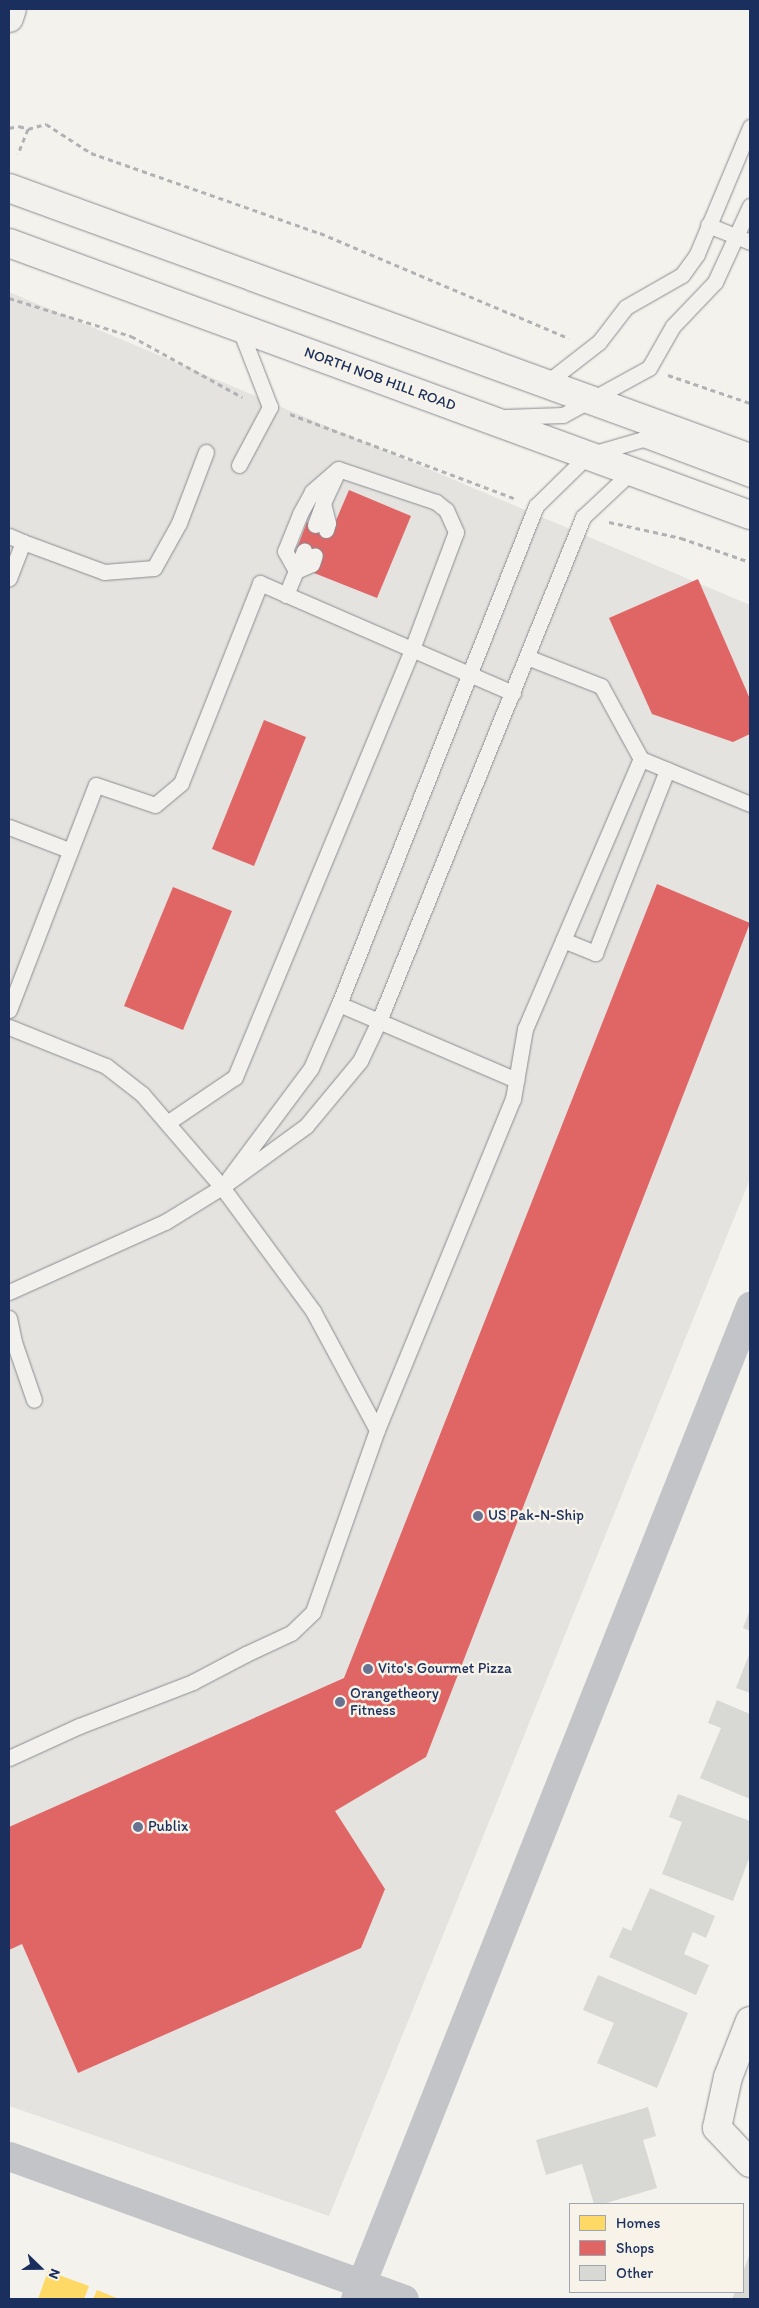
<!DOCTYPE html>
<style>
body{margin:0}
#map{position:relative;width:759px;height:2308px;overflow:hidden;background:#f4f2ec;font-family:Itim,sans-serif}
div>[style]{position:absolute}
.built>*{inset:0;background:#e4e3df}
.water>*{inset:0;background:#c2c4c8}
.homes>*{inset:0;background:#ffd966}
.shops>*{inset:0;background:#e06666}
.canal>*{height:29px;margin:-14.5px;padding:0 14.5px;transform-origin:14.5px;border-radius:14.5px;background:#c2c4c8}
.building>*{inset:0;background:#d8d8d5}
.path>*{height:3px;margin-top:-1.5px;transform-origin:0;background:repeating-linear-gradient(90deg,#b1b2b5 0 5px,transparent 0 9px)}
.roads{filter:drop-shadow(0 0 1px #898c92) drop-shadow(0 0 1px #898c92)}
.lane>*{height:15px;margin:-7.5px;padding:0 7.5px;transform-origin:7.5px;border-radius:7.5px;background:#f2f1ed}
.street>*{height:28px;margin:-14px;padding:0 14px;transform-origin:14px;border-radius:14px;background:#f2f1ed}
.secondary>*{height:28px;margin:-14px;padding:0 14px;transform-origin:14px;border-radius:14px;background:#f2f1ed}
.dots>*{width:14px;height:14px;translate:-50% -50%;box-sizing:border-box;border:2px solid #f7f3e8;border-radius:50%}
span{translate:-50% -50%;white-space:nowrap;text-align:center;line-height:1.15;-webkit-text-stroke:5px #f7f3e8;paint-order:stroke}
.street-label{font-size:15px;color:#1b2f5e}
.poi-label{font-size:15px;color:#1b2f5e}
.left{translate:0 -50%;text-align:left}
.frame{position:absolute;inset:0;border:10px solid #1b2f5e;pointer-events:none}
.legend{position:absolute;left:569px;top:2203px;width:175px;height:90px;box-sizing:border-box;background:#f7f3e8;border:1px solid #9fa5b1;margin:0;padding:6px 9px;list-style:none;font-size:15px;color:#1b2f5e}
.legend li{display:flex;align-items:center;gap:10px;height:25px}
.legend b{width:25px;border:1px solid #9fa5b1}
.north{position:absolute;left:15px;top:2243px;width:50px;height:50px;-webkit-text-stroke:4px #f7f3e8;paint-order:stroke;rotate:112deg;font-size:14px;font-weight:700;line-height:20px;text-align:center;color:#1b2f5e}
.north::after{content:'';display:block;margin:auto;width:18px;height:22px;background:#1b2f5e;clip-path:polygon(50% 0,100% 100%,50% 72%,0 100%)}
</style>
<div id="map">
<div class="built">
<i style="clip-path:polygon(9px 292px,750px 605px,750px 1179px,329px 2216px,9px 2106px)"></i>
</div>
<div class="water">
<i style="clip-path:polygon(361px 2285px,404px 2299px,355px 2299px)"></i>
</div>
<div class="homes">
<i style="clip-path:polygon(48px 2271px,89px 2286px,84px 2299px,38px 2299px)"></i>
<i style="clip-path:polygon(97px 2290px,119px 2299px,93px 2299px)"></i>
</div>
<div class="shops">
<i style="clip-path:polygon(349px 490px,411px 516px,377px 598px,314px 573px,321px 558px,297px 548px,307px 522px,331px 532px)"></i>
<i style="clip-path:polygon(698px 579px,750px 699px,750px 734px,733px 742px,652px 714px,609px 618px)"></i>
<i style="clip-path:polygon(264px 720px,306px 737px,254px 866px,212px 849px)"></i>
<i style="clip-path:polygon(657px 884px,750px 923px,426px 1757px,335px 1811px,385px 1889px,361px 1948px,78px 2073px,22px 1944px,9px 1950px,9px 1827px,344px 1678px)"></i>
<i style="clip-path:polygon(173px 887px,232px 911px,183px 1030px,124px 1006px)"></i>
</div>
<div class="canal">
<i style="left:9px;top:2156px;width:420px;rotate:19.9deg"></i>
<i style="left:355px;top:2299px;width:1069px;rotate:-68.31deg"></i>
</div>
<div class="building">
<i style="clip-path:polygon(750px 1610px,750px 1631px,743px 1628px)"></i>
<i style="clip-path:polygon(750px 1652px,750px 1693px,736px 1688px)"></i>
<i style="clip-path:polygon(717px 1700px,750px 1714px,750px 1799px,700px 1778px,721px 1728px,708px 1723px)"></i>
<i style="clip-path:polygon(678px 1794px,750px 1821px,750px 1856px,733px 1901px,662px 1874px,682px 1822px,669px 1817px)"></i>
<i style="clip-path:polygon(650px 1888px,715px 1916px,706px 1938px,693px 1932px,684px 1954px,709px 1965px,696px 1995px,609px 1957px,623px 1927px,631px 1931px)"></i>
<i style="clip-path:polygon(598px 1975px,688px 2013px,657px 2088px,597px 2063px,614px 2023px,583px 2010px)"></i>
<i style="clip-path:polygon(648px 2107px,656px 2136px,643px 2140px,657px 2188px,603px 2204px,594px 2204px,582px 2164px,546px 2175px,536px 2140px)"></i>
<i style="clip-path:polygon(750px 2253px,750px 2299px,732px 2299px,735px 2292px,743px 2292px,743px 2272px)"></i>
</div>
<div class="path">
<i style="left:9px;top:128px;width:10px;rotate:-11deg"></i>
<i style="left:19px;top:126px;width:9px;rotate:18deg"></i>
<i style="left:28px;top:129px;width:27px;rotate:112deg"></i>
<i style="left:28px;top:129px;width:19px;rotate:-16deg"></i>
<i style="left:46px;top:124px;width:54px;rotate:32.8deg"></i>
<i style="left:91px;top:153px;width:243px;rotate:19.3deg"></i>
<i style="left:320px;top:233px;width:270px;rotate:22.9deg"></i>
<i style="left:9px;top:298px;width:128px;rotate:17.3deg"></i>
<i style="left:131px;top:336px;width:127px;rotate:28.8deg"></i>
<i style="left:668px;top:375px;width:87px;rotate:18.9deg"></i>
<i style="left:290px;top:414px;width:241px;rotate:20.6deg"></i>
<i style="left:609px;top:522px;width:74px;rotate:12.5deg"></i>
<i style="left:681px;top:538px;width:73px;rotate:19.2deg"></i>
</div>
<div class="roads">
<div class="lane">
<i style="left:708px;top:225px;width:45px;rotate:22deg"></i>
<i style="left:545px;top:384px;width:68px;rotate:-37.9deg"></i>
<i style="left:599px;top:342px;width:44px;rotate:-52.4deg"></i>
<i style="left:626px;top:307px;width:64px;rotate:-29.7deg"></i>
<i style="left:682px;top:275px;width:26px;rotate:-54deg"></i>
<i style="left:697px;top:254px;width:138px;rotate:-67.3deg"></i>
<i style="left:505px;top:417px;width:58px;rotate:-2deg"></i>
<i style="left:563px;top:415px;width:98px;rotate:-28.7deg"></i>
<i style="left:649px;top:368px;width:48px;rotate:-60.3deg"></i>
<i style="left:673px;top:326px;width:61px;rotate:-46.3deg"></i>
<i style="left:715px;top:282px;width:84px;rotate:-65.3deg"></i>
<i style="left:239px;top:465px;width:66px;rotate:-61.9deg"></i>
<i style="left:270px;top:407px;width:86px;rotate:-111.2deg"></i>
<i style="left:315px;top:525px;width:23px;rotate:-70deg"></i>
<i style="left:326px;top:530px;width:7px;rotate:-74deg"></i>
<i style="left:328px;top:523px;width:21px;rotate:-104deg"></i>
<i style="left:323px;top:503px;width:33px;rotate:-65deg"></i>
<i style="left:9px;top:536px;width:15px;rotate:23deg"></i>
<i style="left:23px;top:542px;width:39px;rotate:111deg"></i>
<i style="left:23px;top:542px;width:86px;rotate:20.3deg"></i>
<i style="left:104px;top:572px;width:50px;rotate:-4.6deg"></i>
<i style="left:154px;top:568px;width:51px;rotate:-60.9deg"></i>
<i style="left:179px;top:523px;width:76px;rotate:-69.2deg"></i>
<i style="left:296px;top:571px;width:17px;rotate:-24deg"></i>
<i style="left:312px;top:564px;width:9px;rotate:-72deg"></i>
<i style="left:286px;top:595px;width:48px;rotate:-67.8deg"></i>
<i style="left:641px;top:759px;width:118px;rotate:22.4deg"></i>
<i style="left:9px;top:827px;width:64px;rotate:21deg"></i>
<i style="left:563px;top:940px;width:35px;rotate:22deg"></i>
<i style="left:595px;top:953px;width:197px;rotate:-68.5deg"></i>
<i style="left:339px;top:1004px;width:193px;rotate:23.2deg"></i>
<i style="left:9px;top:1010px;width:241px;rotate:-68.9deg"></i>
<i style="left:96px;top:785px;width:62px;rotate:18.7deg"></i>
<i style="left:155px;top:805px;width:34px;rotate:-40deg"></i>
<i style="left:181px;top:783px;width:215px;rotate:-68.4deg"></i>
<i style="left:260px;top:583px;width:276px;rotate:23.5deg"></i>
<i style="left:9px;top:1027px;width:105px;rotate:21.9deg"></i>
<i style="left:106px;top:1066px;width:46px;rotate:37.9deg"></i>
<i style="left:142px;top:1094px;width:123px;rotate:49.3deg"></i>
<i style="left:222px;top:1187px;width:154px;rotate:53.7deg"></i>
<i style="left:313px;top:1311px;width:135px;rotate:61.7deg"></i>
<i style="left:377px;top:1430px;width:193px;rotate:109.4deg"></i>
<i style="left:313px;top:1612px;width:30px;rotate:136deg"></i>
<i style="left:291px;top:1633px;width:50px;rotate:155deg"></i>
<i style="left:246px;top:1654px;width:60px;rotate:152.2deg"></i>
<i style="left:193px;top:1682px;width:122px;rotate:158.9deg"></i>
<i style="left:79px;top:1726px;width:77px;rotate:155.4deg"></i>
<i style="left:167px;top:1123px;width:82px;rotate:-34.1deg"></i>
<i style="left:235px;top:1077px;width:463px;rotate:-67.5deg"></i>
<i style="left:412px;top:649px;width:125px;rotate:-69.4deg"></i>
<i style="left:456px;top:532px;width:24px;rotate:-114deg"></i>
<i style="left:446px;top:510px;width:13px;rotate:-141deg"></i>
<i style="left:436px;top:502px;width:103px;rotate:-161.4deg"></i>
<i style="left:338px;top:469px;width:35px;rotate:139deg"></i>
<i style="left:312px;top:492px;width:25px;rotate:119deg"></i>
<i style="left:300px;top:514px;width:40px;rotate:112deg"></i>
<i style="left:285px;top:551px;width:23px;rotate:61deg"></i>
<i style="left:229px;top:1178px;width:137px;rotate:-53.3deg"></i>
<i style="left:311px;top:1068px;width:70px;rotate:-66.4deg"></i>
<i style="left:339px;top:1004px;width:536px;rotate:-68.42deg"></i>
<i style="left:536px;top:506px;width:73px;rotate:-44.4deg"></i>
<i style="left:588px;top:455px;width:57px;rotate:-16.2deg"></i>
<i style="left:643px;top:439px;width:114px;rotate:20.5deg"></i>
<i style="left:9px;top:1292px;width:171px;rotate:-24.2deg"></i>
<i style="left:165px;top:1222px;width:67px;rotate:-31.6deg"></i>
<i style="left:222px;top:1187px;width:104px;rotate:-36deg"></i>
<i style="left:306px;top:1126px;width:85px;rotate:-50.3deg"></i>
<i style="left:360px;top:1061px;width:44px;rotate:-64.6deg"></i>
<i style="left:379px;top:1021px;width:544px;rotate:-67.96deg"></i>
<i style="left:583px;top:517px;width:67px;rotate:-43.2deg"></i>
<i style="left:9px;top:1318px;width:25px;rotate:78deg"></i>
<i style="left:14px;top:1342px;width:61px;rotate:71deg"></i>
<i style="left:377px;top:1430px;width:358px;rotate:-67.7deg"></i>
<i style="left:513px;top:1099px;width:71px;rotate:-80.3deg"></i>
<i style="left:525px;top:1029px;width:294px;rotate:-66.8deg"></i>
<i style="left:641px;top:759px;width:83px;rotate:-118.7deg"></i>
<i style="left:601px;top:686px;width:79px;rotate:-158.6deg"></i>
</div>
<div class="street">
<i style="left:750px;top:2021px;width:60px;rotate:111.4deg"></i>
<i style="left:728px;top:2077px;width:52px;rotate:102.2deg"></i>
<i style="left:717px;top:2128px;width:48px;rotate:46.7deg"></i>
</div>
<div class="secondary">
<i style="left:9px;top:18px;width:9px;rotate:-72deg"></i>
<i style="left:9px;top:188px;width:789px;rotate:20.02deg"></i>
<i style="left:9px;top:243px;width:789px;rotate:20.16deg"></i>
</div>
</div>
<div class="dots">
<i style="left:478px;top:1516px;background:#677390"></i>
<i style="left:368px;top:1669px;background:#677390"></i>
<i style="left:340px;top:1702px;background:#677390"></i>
<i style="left:138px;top:1827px;background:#677390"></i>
</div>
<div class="street-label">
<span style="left:380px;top:379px;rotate:20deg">NORTH NOB HILL ROAD</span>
</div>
<div class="poi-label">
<span class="left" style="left:488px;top:1516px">US Pak-N-Ship</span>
<span class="left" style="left:378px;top:1669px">Vito's Gourmet Pizza</span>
<span class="left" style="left:350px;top:1702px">Orangetheory<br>Fitness</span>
<span class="left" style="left:148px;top:1827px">Publix</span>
</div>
<div class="frame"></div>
<ul class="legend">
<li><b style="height:14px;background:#ffd966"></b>Homes</li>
<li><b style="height:14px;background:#e06666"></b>Shops</li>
<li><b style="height:14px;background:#d8d8d5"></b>Other</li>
</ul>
<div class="north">N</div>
</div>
